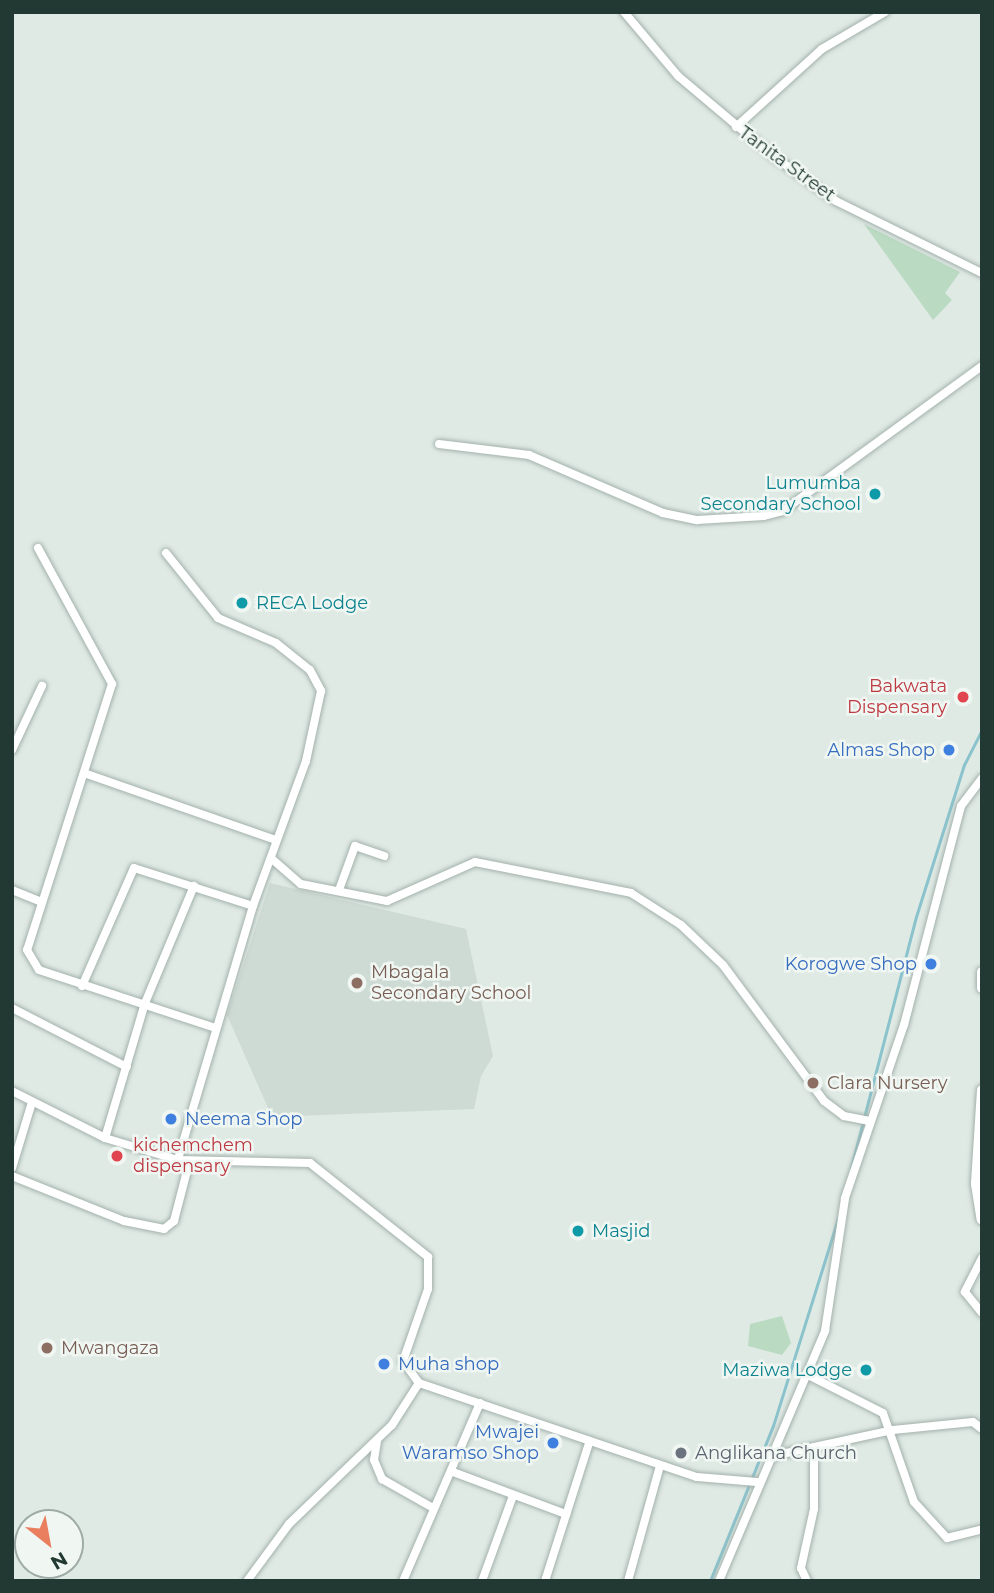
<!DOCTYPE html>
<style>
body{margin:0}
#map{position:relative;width:994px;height:1593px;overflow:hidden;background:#e0eae5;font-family:Montserrat,sans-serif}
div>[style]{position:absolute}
.built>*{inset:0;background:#cedad4}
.green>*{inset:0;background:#badac2}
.stream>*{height:2.5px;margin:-1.25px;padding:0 1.25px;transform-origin:1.25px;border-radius:1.25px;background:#8bc3cc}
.roads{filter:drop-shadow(0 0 2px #a3b1ac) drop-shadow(0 0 2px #a3b1ac)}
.minor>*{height:8px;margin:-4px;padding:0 4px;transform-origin:4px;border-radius:4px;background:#fff}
.tertiary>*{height:10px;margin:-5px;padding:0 5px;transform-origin:5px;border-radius:5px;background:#fff}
.dots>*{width:19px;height:19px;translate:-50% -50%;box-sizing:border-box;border:4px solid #f0f7f3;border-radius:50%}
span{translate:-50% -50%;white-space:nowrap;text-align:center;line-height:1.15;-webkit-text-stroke:5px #f0f7f3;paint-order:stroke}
.street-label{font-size:18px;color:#223933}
.culture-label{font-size:18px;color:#0d838f}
.right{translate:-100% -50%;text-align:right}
.left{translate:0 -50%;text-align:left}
.health-label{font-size:18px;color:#be3a42}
.shop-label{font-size:18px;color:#366cbe}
.education-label{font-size:18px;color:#785e54}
.worship-label{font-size:18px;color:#5b616d}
.frame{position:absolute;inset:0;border:14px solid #223933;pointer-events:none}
.north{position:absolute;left:14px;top:1509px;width:70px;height:70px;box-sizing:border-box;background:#f0f7f3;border:2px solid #9eaba6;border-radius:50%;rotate:149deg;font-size:19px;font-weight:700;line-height:28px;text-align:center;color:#223933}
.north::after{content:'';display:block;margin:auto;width:24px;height:32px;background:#e97f5f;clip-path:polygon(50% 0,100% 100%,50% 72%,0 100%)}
</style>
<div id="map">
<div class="built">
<i style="clip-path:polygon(270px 883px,466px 929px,493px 1056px,481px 1076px,474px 1109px,272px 1117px,227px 1015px)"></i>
</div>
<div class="green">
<i style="clip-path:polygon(864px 224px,960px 272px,945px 293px,952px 300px,933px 320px)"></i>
<i style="clip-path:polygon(782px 1316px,791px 1343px,782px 1355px,748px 1346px,750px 1324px)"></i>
</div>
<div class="stream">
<i style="left:851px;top:1168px;width:259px;rotate:-75.5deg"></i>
<i style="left:916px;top:917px;width:159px;rotate:-72.5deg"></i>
<i style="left:964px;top:765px;width:39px;rotate:-63deg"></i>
<i style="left:710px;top:1581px;width:167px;rotate:-67.9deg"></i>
<i style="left:773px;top:1426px;width:217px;rotate:-72.6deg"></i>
</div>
<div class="roads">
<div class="minor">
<i style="left:624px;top:12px;width:84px;rotate:49.8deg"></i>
<i style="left:678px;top:76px;width:124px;rotate:40.1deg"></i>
<i style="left:773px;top:156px;width:77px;rotate:35.5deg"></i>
<i style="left:836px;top:201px;width:163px;rotate:26.3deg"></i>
<i style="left:736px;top:127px;width:116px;rotate:-42.2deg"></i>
<i style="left:822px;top:49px;width:73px;rotate:-30.4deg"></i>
<i style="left:439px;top:444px;width:91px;rotate:7deg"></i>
<i style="left:529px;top:455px;width:146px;rotate:23.4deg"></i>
<i style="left:663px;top:513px;width:35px;rotate:12deg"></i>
<i style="left:697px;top:520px;width:67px;rotate:-3.4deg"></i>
<i style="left:764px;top:516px;width:20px;rotate:-15deg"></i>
<i style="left:783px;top:511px;width:246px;rotate:-36.1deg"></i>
<i style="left:38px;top:548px;width:155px;rotate:61.4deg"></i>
<i style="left:112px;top:684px;width:279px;rotate:107.7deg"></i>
<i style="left:27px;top:950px;width:23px;rotate:59deg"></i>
<i style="left:39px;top:970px;width:185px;rotate:18.2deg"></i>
<i style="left:166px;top:553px;width:83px;rotate:51.3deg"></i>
<i style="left:218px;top:618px;width:63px;rotate:23.3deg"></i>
<i style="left:276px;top:643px;width:43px;rotate:38.5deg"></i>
<i style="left:310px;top:670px;width:24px;rotate:62deg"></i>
<i style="left:321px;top:691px;width:72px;rotate:102.1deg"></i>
<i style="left:306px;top:761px;width:154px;rotate:110.1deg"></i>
<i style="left:253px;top:906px;width:265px;rotate:106.5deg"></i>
<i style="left:12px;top:750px;width:71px;rotate:-64.9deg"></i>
<i style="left:87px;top:774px;width:199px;rotate:19.3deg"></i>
<i style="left:272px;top:859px;width:38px;rotate:41deg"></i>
<i style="left:301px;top:884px;width:88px;rotate:11.2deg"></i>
<i style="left:387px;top:901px;width:96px;rotate:-23.9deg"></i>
<i style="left:475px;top:862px;width:159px;rotate:11.2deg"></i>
<i style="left:631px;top:893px;width:59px;rotate:32.6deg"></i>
<i style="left:681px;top:925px;width:58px;rotate:43.6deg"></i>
<i style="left:723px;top:965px;width:169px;rotate:53.4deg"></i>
<i style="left:824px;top:1101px;width:25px;rotate:37deg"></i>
<i style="left:844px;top:1116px;width:26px;rotate:11deg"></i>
<i style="left:12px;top:890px;width:32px;rotate:22deg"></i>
<i style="left:339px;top:890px;width:47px;rotate:-70deg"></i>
<i style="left:355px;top:846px;width:31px;rotate:19deg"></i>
<i style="left:82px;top:986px;width:129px;rotate:-66.2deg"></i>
<i style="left:134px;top:868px;width:125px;rotate:17.7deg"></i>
<i style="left:12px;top:1008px;width:129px;rotate:27.2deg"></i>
<i style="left:12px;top:1091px;width:104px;rotate:26.8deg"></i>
<i style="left:105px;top:1138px;width:76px;rotate:16.8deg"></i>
<i style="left:178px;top:1160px;width:132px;rotate:1.3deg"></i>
<i style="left:310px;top:1163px;width:151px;rotate:38.5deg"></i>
<i style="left:428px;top:1257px;width:32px;rotate:90deg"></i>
<i style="left:428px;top:1289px;width:76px;rotate:109.1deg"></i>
<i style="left:403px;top:1361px;width:27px;rotate:54deg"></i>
<i style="left:419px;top:1383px;width:293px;rotate:18.7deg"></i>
<i style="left:697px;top:1477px;width:60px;rotate:4.8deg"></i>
<i style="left:105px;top:1138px;width:141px;rotate:-73.5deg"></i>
<i style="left:145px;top:1003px;width:127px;rotate:-67.3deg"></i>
<i style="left:12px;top:1168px;width:69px;rotate:-73.1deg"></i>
<i style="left:12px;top:1176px;width:121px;rotate:21.9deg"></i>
<i style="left:124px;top:1221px;width:41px;rotate:11.3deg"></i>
<i style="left:164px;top:1229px;width:13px;rotate:-39deg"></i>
<i style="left:174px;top:1221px;width:60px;rotate:-75.5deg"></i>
<i style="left:982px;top:1258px;width:38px;rotate:117deg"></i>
<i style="left:965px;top:1292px;width:27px;rotate:51deg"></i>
<i style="left:806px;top:1374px;width:86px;rotate:26.9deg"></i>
<i style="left:883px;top:1413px;width:94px;rotate:70.8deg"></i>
<i style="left:914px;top:1502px;width:49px;rotate:47.5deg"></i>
<i style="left:947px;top:1538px;width:36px;rotate:-14deg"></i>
<i style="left:377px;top:1441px;width:19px;rotate:99deg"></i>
<i style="left:374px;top:1460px;width:21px;rotate:67deg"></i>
<i style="left:382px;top:1479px;width:59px;rotate:29.6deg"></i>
<i style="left:768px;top:1457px;width:128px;rotate:-12.2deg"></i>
<i style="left:893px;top:1430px;width:80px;rotate:-5.7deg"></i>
<i style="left:973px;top:1422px;width:11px;rotate:38deg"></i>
<i style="left:453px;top:1472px;width:121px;rotate:20.4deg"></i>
<i style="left:247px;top:1581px;width:71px;rotate:-53.6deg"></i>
<i style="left:289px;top:1524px;width:143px;rotate:-43.9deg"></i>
<i style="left:392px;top:1425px;width:50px;rotate:-57.3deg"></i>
<i style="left:403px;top:1581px;width:194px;rotate:-66.6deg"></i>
<i style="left:482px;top:1581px;width:90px;rotate:-70deg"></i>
<i style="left:545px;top:1581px;width:145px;rotate:-72.3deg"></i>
<i style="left:628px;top:1581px;width:119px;rotate:-74.5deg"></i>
<i style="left:719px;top:1581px;width:272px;rotate:-67deg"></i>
<i style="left:825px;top:1331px;width:134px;rotate:-81.4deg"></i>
<i style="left:845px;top:1198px;width:183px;rotate:-71.2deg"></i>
<i style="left:904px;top:1025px;width:226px;rotate:-75.4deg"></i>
<i style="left:961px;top:806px;width:35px;rotate:-53deg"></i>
<i style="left:807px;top:1581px;width:14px;rotate:-115deg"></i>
<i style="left:801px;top:1568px;width:60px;rotate:-77.6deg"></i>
<i style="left:814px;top:1509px;width:48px;rotate:-90deg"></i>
</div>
<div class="tertiary">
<i style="left:982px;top:972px;width:16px;rotate:90deg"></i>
<i style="left:982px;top:1090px;width:94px;rotate:93.7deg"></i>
<i style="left:976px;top:1184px;width:36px;rotate:81deg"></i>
</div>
</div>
<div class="dots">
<i style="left:875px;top:494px;background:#0f9aa8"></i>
<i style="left:242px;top:603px;background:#0f9aa8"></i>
<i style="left:963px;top:697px;background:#e0444e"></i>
<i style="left:949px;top:750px;background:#3f7fe0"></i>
<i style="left:931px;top:964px;background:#3f7fe0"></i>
<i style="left:357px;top:983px;background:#8d6e63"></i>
<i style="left:813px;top:1083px;background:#8d6e63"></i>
<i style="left:171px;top:1119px;background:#3f7fe0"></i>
<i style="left:117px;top:1156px;background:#e0444e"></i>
<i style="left:578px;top:1231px;background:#0f9aa8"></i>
<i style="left:47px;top:1348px;background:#8d6e63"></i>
<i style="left:384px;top:1364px;background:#3f7fe0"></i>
<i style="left:866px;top:1370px;background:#0f9aa8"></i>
<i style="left:553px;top:1443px;background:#3f7fe0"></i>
<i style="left:681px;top:1453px;background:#6b7280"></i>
</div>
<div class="street-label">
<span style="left:787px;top:164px;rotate:36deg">Tanita Street</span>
</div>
<div class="culture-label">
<span class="right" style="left:861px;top:494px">Lumumba<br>Secondary School</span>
<span class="left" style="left:256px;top:603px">RECA Lodge</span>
<span class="left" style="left:592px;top:1231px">Masjid</span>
<span class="right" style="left:852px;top:1370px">Maziwa Lodge</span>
</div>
<div class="health-label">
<span class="right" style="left:947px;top:697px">Bakwata<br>Dispensary</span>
<span class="left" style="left:133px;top:1156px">kichemchem<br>dispensary</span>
</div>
<div class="shop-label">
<span class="right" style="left:935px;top:750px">Almas Shop</span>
<span class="right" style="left:917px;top:964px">Korogwe Shop</span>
<span class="left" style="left:185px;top:1119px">Neema Shop</span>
<span class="left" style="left:398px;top:1364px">Muha shop</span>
<span class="right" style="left:539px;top:1443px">Mwajei<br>Waramso Shop</span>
</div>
<div class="education-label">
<span class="left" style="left:371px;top:983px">Mbagala<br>Secondary School</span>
<span class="left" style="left:827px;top:1083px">Clara Nursery</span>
<span class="left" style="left:61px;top:1348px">Mwangaza</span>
</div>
<div class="worship-label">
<span class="left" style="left:695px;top:1453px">Anglikana Church</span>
</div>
<div class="frame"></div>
<div class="north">N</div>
</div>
